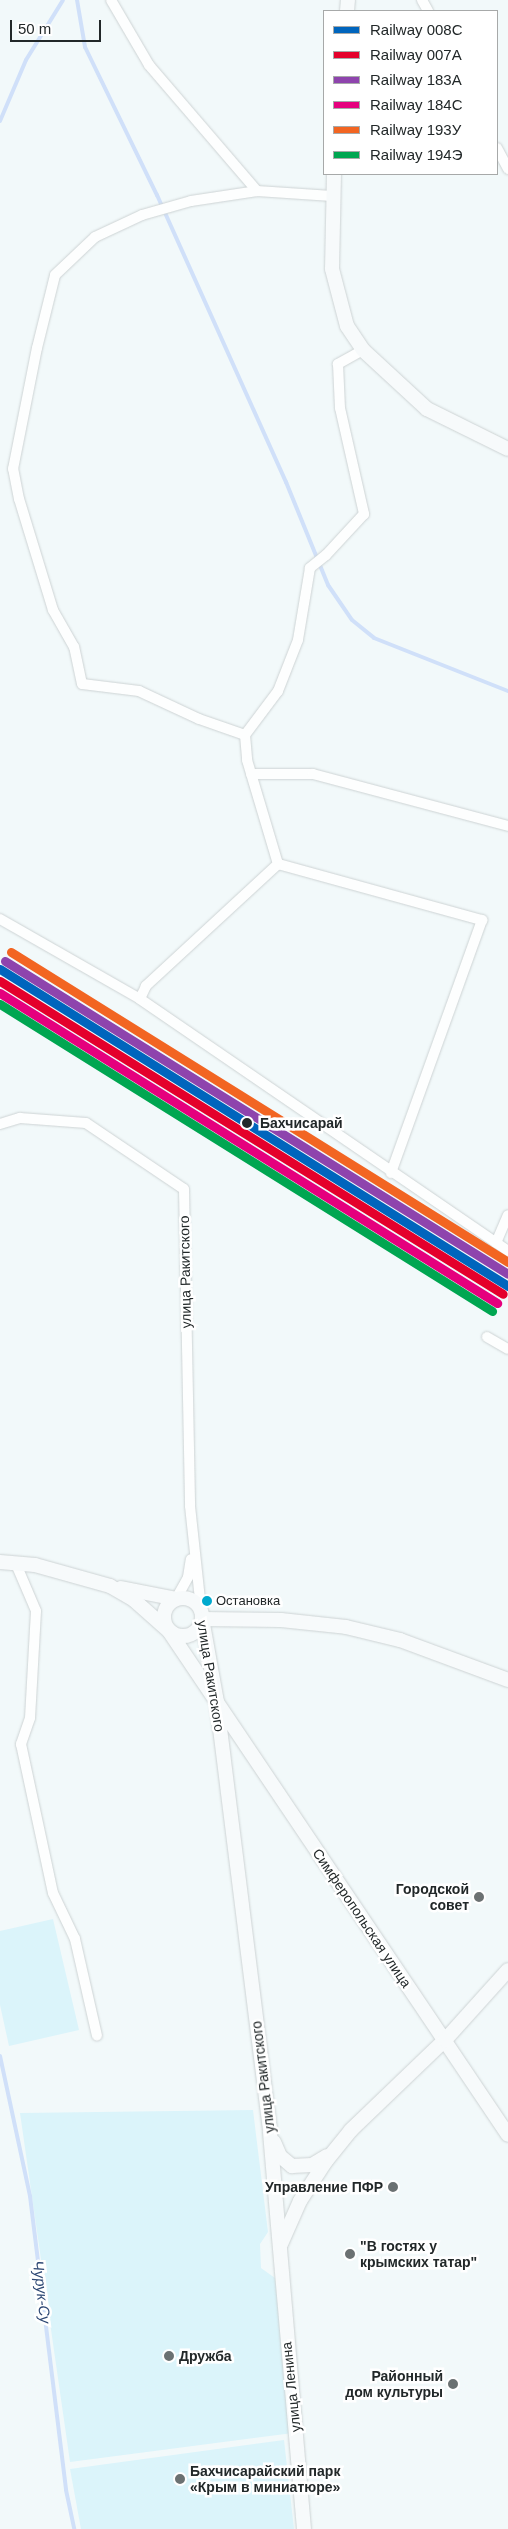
<!DOCTYPE html>
<meta charset="utf-8">
<style>
body{margin:0}
#map{position:relative;width:508px;height:2529px;overflow:hidden;background:#f2f9fa;font-family:Arial,sans-serif}
div>[style]{position:absolute}
.green>*{inset:0;background:#dbf4fa}
.stream>*{height:4px;margin:-2px;padding:0 2px;transform-origin:2px;border-radius:2px;background:#d0e0f9}
.roads{filter:drop-shadow(0 0 1px #cdd3d4) drop-shadow(0 0 1px #cdd3d4)}
.minor>*{height:10px;margin:-5px;padding:0 5px;transform-origin:5px;border-radius:5px;background:#fdfefe}
.secondary>*{height:14px;margin:-7px;padding:0 7px;transform-origin:7px;border-radius:7px;background:#f7fafb}
.secondary>.ring{margin:-7px;padding:0;box-sizing:content-box;background:none;border:14px solid #f7fafb;border-radius:50%}
.rail-1>*{height:9px;margin:-4.5px;padding:0 4.5px;transform-origin:4.5px;border-radius:4.5px;background:#0065bd}
.rail-2>*{height:9px;margin:-4.5px;padding:0 4.5px;transform-origin:4.5px;border-radius:4.5px;background:#e4002b}
.rail-3>*{height:9px;margin:-4.5px;padding:0 4.5px;transform-origin:4.5px;border-radius:4.5px;background:#8e44ad}
.rail-4>*{height:9px;margin:-4.5px;padding:0 4.5px;transform-origin:4.5px;border-radius:4.5px;background:#e5007d}
.rail-5>*{height:9px;margin:-4.5px;padding:0 4.5px;transform-origin:4.5px;border-radius:4.5px;background:#f26522}
.rail-6>*{height:9px;margin:-4.5px;padding:0 4.5px;transform-origin:4.5px;border-radius:4.5px;background:#00a651}
.dots>*{width:14px;height:14px;translate:-50% -50%;box-sizing:border-box;border:2px solid #fff;border-radius:50%}
span{translate:-50% -50%;white-space:nowrap;text-align:center;line-height:1.15;-webkit-text-stroke:5px #fff;paint-order:stroke}
.bus-label{font-size:13px;color:#222829}
.left{translate:0 -50%;text-align:left}
.stop-label{font-size:14px;color:#222829;font-weight:700}
.street-label{font-size:14px;color:#222829}
.poi-label{font-size:14px;color:#222829;font-weight:700}
.right{translate:-100% -50%;text-align:right}
.water-label{font-size:15px;color:#2e4874;font-style:italic}
.legend{position:absolute;left:323px;top:10px;width:175px;height:165px;box-sizing:border-box;background:#fff;border:1px solid #a7a9a9;margin:0;padding:6px 9px;list-style:none;font-size:15px;color:#222829}
.legend li{display:flex;align-items:center;gap:10px;height:25px}
.legend b{width:25px;border:1px solid #a7a9a9}
.scale{position:absolute;left:10px;top:20px;width:91px;height:22px;box-sizing:border-box;border:2px solid #222829;border-top:0;padding-left:6px;font-size:15px;line-height:18px;white-space:nowrap;color:#222829;-webkit-text-stroke:4px #fff;paint-order:stroke}
</style>
<div id="map">
<div class="green">
<i style="clip-path:polygon(53px 1919px,79px 2030px,9px 2046px,0 2005px,0 1931px)"></i>
<i style="clip-path:polygon(253px 2110px,268px 2232px,260px 2244px,261px 2268px,275px 2278px,293px 2433px,70px 2462px,20px 2113px)"></i>
<i style="clip-path:polygon(284px 2440px,294px 2529px,81px 2529px,70px 2469px)"></i>
</div>
<div class="stream">
<i style="left:77px;top:0;width:48px;rotate:80.3deg"></i>
<i style="left:85px;top:47px;width:165px;rotate:64.1deg"></i>
<i style="left:157px;top:195px;width:315px;rotate:65.8deg"></i>
<i style="left:286px;top:482px;width:111px;rotate:67.8deg"></i>
<i style="left:328px;top:585px;width:42px;rotate:55.6deg"></i>
<i style="left:352px;top:620px;width:28px;rotate:39deg"></i>
<i style="left:374px;top:638px;width:144px;rotate:21.6deg"></i>
<i style="left:0;top:121px;width:66px;rotate:-66.9deg"></i>
<i style="left:26px;top:60px;width:70px;rotate:-58.3deg"></i>
<i style="left:0;top:2056px;width:143px;rotate:77.9deg"></i>
<i style="left:30px;top:2196px;width:296px;rotate:83deg"></i>
<i style="left:66px;top:2490px;width:40px;rotate:78deg"></i>
</div>
<div class="roads">
<div class="minor">
<i style="left:111px;top:0;width:75px;rotate:59.7deg"></i>
<i style="left:149px;top:65px;width:166px;rotate:49.4deg"></i>
<i style="left:422px;top:0;width:13px;rotate:61deg"></i>
<i style="left:497px;top:148px;width:24px;rotate:62deg"></i>
<i style="left:363px;top:350px;width:29px;rotate:151deg"></i>
<i style="left:338px;top:364px;width:44px;rotate:87.4deg"></i>
<i style="left:340px;top:408px;width:109px;rotate:77.2deg"></i>
<i style="left:364px;top:514px;width:56px;rotate:132.8deg"></i>
<i style="left:326px;top:555px;width:21px;rotate:141deg"></i>
<i style="left:310px;top:568px;width:73px;rotate:99.5deg"></i>
<i style="left:298px;top:640px;width:55px;rotate:111.4deg"></i>
<i style="left:278px;top:691px;width:55px;rotate:126.9deg"></i>
<i style="left:245px;top:735px;width:25px;rotate:85deg"></i>
<i style="left:247px;top:760px;width:109px;rotate:73.4deg"></i>
<i style="left:278px;top:864px;width:212px;rotate:15.4deg"></i>
<i style="left:482px;top:920px;width:269px;rotate:109.8deg"></i>
<i style="left:245px;top:735px;width:49px;rotate:-160.8deg"></i>
<i style="left:199px;top:719px;width:66px;rotate:-155deg"></i>
<i style="left:139px;top:691px;width:57px;rotate:-173deg"></i>
<i style="left:82px;top:684px;width:38px;rotate:-102deg"></i>
<i style="left:74px;top:647px;width:43px;rotate:-119.6deg"></i>
<i style="left:53px;top:610px;width:116px;rotate:-107deg"></i>
<i style="left:19px;top:499px;width:31px;rotate:-101deg"></i>
<i style="left:13px;top:469px;width:123px;rotate:-78.8deg"></i>
<i style="left:37px;top:348px;width:75px;rotate:-76.1deg"></i>
<i style="left:55px;top:275px;width:55px;rotate:-43.5deg"></i>
<i style="left:95px;top:237px;width:52px;rotate:-25.1deg"></i>
<i style="left:142px;top:215px;width:51px;rotate:-15.9deg"></i>
<i style="left:191px;top:201px;width:67px;rotate:-8.6deg"></i>
<i style="left:257px;top:191px;width:75px;rotate:3.8deg"></i>
<i style="left:251px;top:774px;width:62px"></i>
<i style="left:313px;top:774px;width:202px;rotate:14.9deg"></i>
<i style="left:278px;top:864px;width:180px;rotate:137.3deg"></i>
<i style="left:146px;top:986px;width:14px;rotate:115deg"></i>
<i style="left:140px;top:999px;width:446px;rotate:34.4deg"></i>
<i style="left:0;top:919px;width:161px;rotate:29.7deg"></i>
<i style="left:0;top:1124px;width:21px;rotate:-17deg"></i>
<i style="left:20px;top:1118px;width:66px;rotate:4.3deg"></i>
<i style="left:86px;top:1123px;width:118px;rotate:34deg"></i>
<i style="left:184px;top:1189px;width:317px;rotate:88.9deg"></i>
<i style="left:190px;top:1506px;width:114px;rotate:83.9deg"></i>
<i style="left:496px;top:1243px;width:30px;rotate:-67deg"></i>
<i style="left:487px;top:1337px;width:24px;rotate:30deg"></i>
<i style="left:16px;top:1564px;width:51px;rotate:66.9deg"></i>
<i style="left:36px;top:1611px;width:107px;rotate:93.2deg"></i>
<i style="left:30px;top:1718px;width:28px;rotate:109deg"></i>
<i style="left:21px;top:1744px;width:152px;rotate:77.9deg"></i>
<i style="left:53px;top:1893px;width:51px;rotate:64.4deg"></i>
<i style="left:75px;top:1939px;width:99px;rotate:77.2deg"></i>
<i style="left:176px;top:1599px;width:25px;rotate:-61deg"></i>
<i style="left:188px;top:1577px;width:18px;rotate:-81deg"></i>
</div>
<div class="secondary">
<i style="left:347px;top:11px;width:11px;rotate:-85deg"></i>
<i style="left:334px;top:174px;width:95px;rotate:91.2deg"></i>
<i style="left:332px;top:269px;width:59px;rotate:75.3deg"></i>
<i style="left:347px;top:326px;width:29px;rotate:56deg"></i>
<i style="left:363px;top:350px;width:87px;rotate:42.7deg"></i>
<i style="left:427px;top:409px;width:90px;rotate:26.3deg"></i>
<i style="left:0;top:1562px;width:35px;rotate:5deg"></i>
<i style="left:35px;top:1565px;width:78px;rotate:15.6deg"></i>
<i style="left:110px;top:1586px;width:28px;rotate:30deg"></i>
<i style="left:134px;top:1600px;width:47px;rotate:41.5deg"></i>
<i style="left:169px;top:1631px;width:607px;rotate:56.07deg"></i>
<i style="left:121px;top:1588px;width:56px;rotate:11.3deg"></i>
<i class="ring" style="left:164px;top:1598px;width:24px;height:24px"></i>
<i style="left:274px;top:2142px;width:15px;rotate:67deg"></i>
<i style="left:280px;top:2156px;width:16px;rotate:40deg"></i>
<i style="left:292px;top:2166px;width:20px;rotate:-3deg"></i>
<i style="left:312px;top:2165px;width:17px;rotate:-31deg"></i>
<i style="left:281px;top:2244px;width:47px;rotate:-66.2deg"></i>
<i style="left:300px;top:2201px;width:48px;rotate:-57deg"></i>
<i style="left:326px;top:2161px;width:40px;rotate:-51deg"></i>
<i style="left:351px;top:2130px;width:130px;rotate:-43.8deg"></i>
<i style="left:445px;top:2040px;width:94px;rotate:-48deg"></i>
<i style="left:304px;top:2529px;width:400px;rotate:-94.9deg"></i>
<i style="left:270px;top:2130px;width:431px;rotate:-97.1deg"></i>
<i style="left:217px;top:1702px;width:84px;rotate:-100.2deg"></i>
<i style="left:202px;top:1619px;width:79px;rotate:0.7deg"></i>
<i style="left:281px;top:1620px;width:65px;rotate:6.1deg"></i>
<i style="left:346px;top:1627px;width:56px;rotate:13.5deg"></i>
<i style="left:400px;top:1640px;width:115px;rotate:20.3deg"></i>
</div>
</div>
<div class="rail-1">
<i style="left:0;top:969px;width:599px;rotate:31.96deg"></i>
</div>
<div class="rail-2">
<i style="left:0;top:981px;width:592px;rotate:31.89deg"></i>
</div>
<div class="rail-3">
<i style="left:5px;top:961px;width:592px;rotate:31.89deg"></i>
</div>
<div class="rail-4">
<i style="left:0;top:993px;width:586px;rotate:31.95deg"></i>
</div>
<div class="rail-5">
<i style="left:11px;top:952px;width:586px;rotate:31.95deg"></i>
</div>
<div class="rail-6">
<i style="left:0;top:1004px;width:580px;rotate:31.96deg"></i>
</div>
<div class="dots">
<i style="left:247px;top:1123px;background:#222829"></i>
<i style="left:207px;top:1601px;background:#00a9ce"></i>
<i style="left:479px;top:1897px;background:#6b7172"></i>
<i style="left:393px;top:2187px;background:#6b7172"></i>
<i style="left:350px;top:2254px;background:#6b7172"></i>
<i style="left:169px;top:2356px;background:#6b7172"></i>
<i style="left:453px;top:2384px;background:#6b7172"></i>
<i style="left:180px;top:2479px;background:#6b7172"></i>
</div>
<div class="bus-label">
<span class="left" style="left:216px;top:1601px">Остановка</span>
</div>
<div class="stop-label">
<span class="left" style="left:260px;top:1123px">Бахчисарай</span>
</div>
<div class="street-label">
<span style="left:185px;top:1272px;rotate:-91deg">улица Ракитского</span>
<span style="left:211px;top:1676px;rotate:81deg">улица Ракитского</span>
<span style="left:362px;top:1918px;rotate:56deg">Симферопольская улица</span>
<span style="left:263px;top:2077px;rotate:-97deg">улица Ракитского</span>
<span style="left:291px;top:2387px;rotate:-96deg">улица Ленина</span>
</div>
<div class="poi-label">
<span class="right" style="left:469px;top:1897px">Городской<br>совет</span>
<span class="right" style="left:383px;top:2187px">Управление ПФР</span>
<span class="left" style="left:360px;top:2254px">"В гостях у<br>крымских татар"</span>
<span class="left" style="left:179px;top:2356px">Дружба</span>
<span class="right" style="left:443px;top:2384px">Районный<br>дом культуры</span>
<span class="left" style="left:190px;top:2479px">Бахчисарайский парк<br>«Крым в миниатюре»</span>
</div>
<div class="water-label">
<span style="left:42px;top:2292px;rotate:83deg">Чурук-Су</span>
</div>
<ul class="legend">
<li><b style="height:6px;background:#0065bd"></b>Railway 008С</li>
<li><b style="height:6px;background:#e4002b"></b>Railway 007А</li>
<li><b style="height:6px;background:#8e44ad"></b>Railway 183А</li>
<li><b style="height:6px;background:#e5007d"></b>Railway 184С</li>
<li><b style="height:6px;background:#f26522"></b>Railway 193У</li>
<li><b style="height:6px;background:#00a651"></b>Railway 194Э</li>
</ul>
<div class="scale">50 m</div>
</div>
